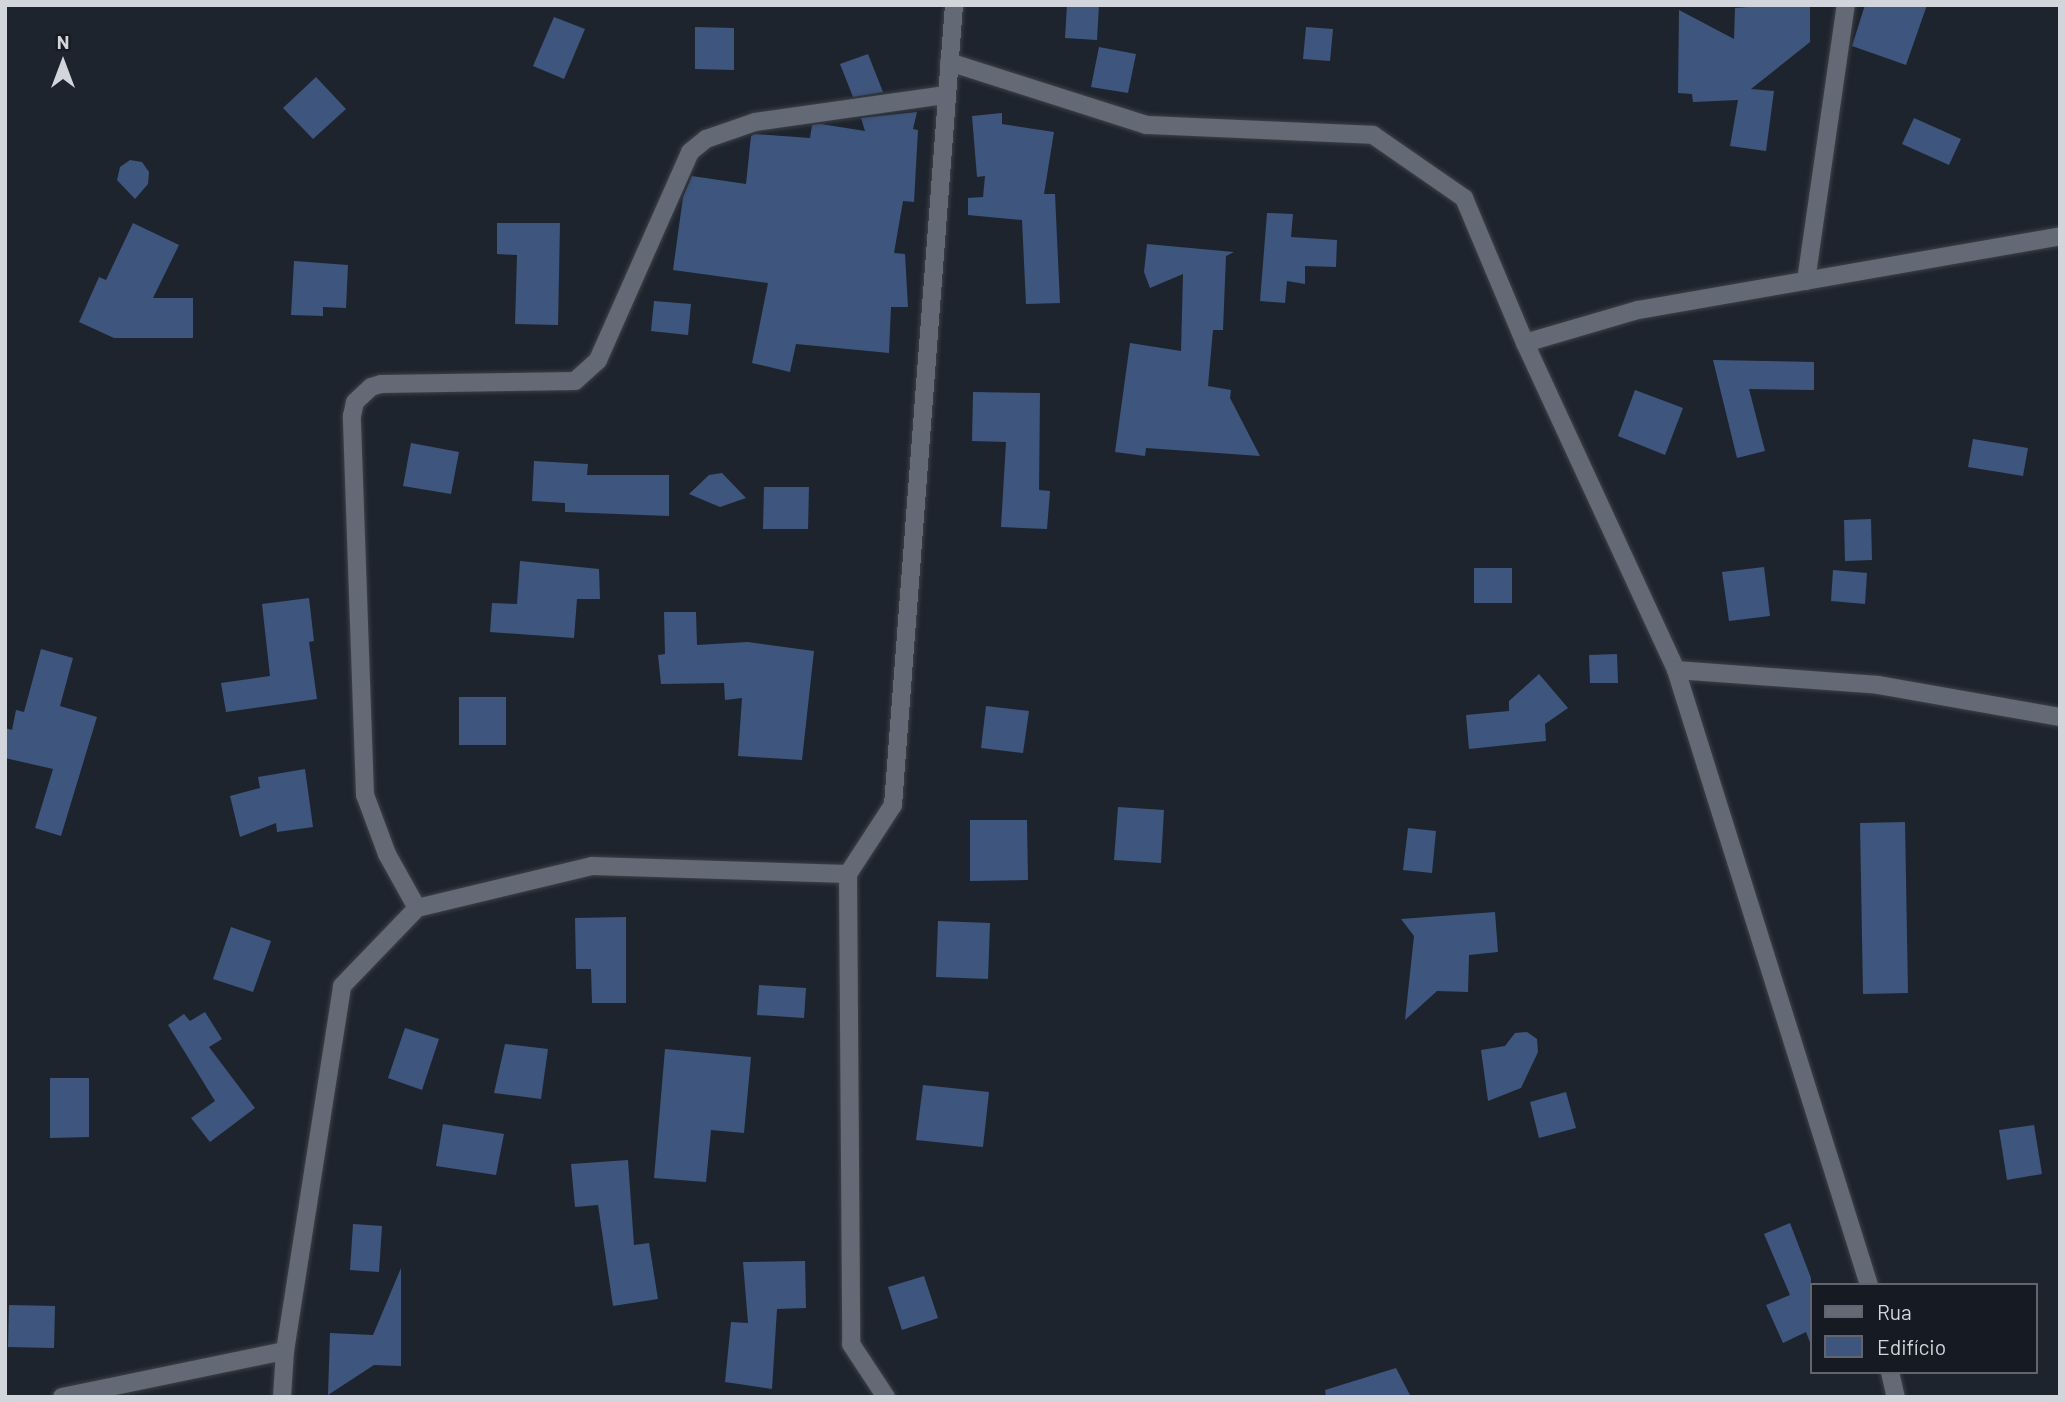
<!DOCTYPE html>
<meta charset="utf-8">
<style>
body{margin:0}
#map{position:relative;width:2065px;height:1402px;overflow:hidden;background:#1e242d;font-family:Barlow,sans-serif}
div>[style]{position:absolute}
.building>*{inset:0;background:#3e557d}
.roads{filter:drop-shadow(0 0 2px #3d4149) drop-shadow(0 0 2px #3d4149)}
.street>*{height:18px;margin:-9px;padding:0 9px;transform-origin:9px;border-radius:9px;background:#636975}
span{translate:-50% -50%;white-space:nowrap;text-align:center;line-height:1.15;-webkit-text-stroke:5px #151a23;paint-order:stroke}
.frame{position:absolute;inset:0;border:7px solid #d2d6dc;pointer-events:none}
.legend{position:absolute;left:1810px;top:1283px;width:228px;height:91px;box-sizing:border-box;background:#151a23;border:2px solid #61656d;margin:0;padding:9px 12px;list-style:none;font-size:21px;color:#d2d6dc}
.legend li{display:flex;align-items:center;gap:14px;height:35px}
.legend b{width:35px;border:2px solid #61656d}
.north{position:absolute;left:28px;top:28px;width:70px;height:70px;-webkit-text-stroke:5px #151a23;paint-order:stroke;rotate:0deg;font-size:19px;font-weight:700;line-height:28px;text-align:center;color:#d2d6dc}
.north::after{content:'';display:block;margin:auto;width:24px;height:32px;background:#d2d6dc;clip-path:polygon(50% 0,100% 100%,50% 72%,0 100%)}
</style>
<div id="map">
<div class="building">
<i style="clip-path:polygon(1067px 5px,1099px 5px,1097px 40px,1065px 38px)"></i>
<i style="clip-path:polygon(1775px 5px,1810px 5px,1810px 42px,1751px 89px,1774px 91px,1766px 151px,1730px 146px,1738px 100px,1693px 102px,1692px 94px,1678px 93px,1679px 10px,1734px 39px,1735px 8px)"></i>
<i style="clip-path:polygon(1865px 5px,1927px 5px,1906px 65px,1852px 46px)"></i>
<i style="clip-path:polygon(554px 17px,585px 29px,564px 79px,533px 66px)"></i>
<i style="clip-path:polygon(695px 27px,734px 28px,734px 70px,695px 69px)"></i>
<i style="clip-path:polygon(1306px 27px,1333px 29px,1330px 61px,1303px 59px)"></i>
<i style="clip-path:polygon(1099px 47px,1136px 54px,1128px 93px,1091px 87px)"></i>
<i style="clip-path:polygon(868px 54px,883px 92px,853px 97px,840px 64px)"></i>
<i style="clip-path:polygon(316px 77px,346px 109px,313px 139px,283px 108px)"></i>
<i style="clip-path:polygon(917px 112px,913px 129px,918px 130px,914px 202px,903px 201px,894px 253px,905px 254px,908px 307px,891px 307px,889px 353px,796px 344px,790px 372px,752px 363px,768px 283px,673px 270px,683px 197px,692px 176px,746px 184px,751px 136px,755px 134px,810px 138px,812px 125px,821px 124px,865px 131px,861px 118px)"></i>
<i style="clip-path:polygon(1002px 113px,1002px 124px,1054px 132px,1044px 194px,1055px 194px,1060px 303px,1026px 304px,1022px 220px,968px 215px,968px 198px,983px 197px,985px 176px,977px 177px,972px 116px)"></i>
<i style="clip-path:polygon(1914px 118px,1961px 139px,1949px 165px,1902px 144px)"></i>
<i style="clip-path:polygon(130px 160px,142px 162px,149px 172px,148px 184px,135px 199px,117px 180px,120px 167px)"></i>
<i style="clip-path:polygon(1267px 213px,1293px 214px,1291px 237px,1337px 240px,1336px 267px,1305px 266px,1305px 284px,1287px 281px,1285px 303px,1260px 301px)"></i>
<i style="clip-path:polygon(133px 223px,179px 245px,153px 298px,193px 298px,193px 338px,114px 338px,79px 322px,99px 277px,106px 280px)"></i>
<i style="clip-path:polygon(497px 223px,560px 223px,558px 325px,515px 324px,517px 255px,497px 254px)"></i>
<i style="clip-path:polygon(1147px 244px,1234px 252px,1226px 256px,1223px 330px,1213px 330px,1208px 386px,1231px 390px,1230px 398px,1260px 456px,1146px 448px,1145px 456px,1115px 452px,1130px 343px,1181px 351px,1183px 274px,1150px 288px,1144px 272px)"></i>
<i style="clip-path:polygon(294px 261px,348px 265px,346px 308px,323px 307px,323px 316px,291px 315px)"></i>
<i style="clip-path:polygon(654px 301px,691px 304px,688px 335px,651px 331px)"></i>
<i style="clip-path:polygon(1713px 360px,1814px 362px,1814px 390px,1749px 389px,1765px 451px,1737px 458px)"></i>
<i style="clip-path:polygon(1635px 390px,1683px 408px,1665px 455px,1618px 436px)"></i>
<i style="clip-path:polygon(973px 392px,1040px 393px,1039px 490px,1050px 491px,1047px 529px,1001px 527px,1006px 442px,972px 441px)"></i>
<i style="clip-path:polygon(1973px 439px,2028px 448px,2023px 476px,1968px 467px)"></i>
<i style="clip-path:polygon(411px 443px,459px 452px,451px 494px,403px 486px)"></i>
<i style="clip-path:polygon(534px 461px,588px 464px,587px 475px,669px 475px,669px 516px,565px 512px,565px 503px,532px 501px)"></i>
<i style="clip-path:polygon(722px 473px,746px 498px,720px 507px,689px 494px,709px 475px)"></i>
<i style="clip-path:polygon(764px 487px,809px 487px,808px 529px,763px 529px)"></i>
<i style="clip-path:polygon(1871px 519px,1872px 560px,1845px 561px,1844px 520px)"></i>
<i style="clip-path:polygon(520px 561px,599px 569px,600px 599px,577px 599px,574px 638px,490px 632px,492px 603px,517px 604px)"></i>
<i style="clip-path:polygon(1764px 567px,1770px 616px,1729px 621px,1722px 572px)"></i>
<i style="clip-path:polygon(1474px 568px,1512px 568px,1512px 603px,1474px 603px)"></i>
<i style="clip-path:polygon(1833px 570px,1867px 573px,1865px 604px,1831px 601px)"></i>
<i style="clip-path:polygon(309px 598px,314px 641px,309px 642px,317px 699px,226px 712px,221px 683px,270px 676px,262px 604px)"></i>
<i style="clip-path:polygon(664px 612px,696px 612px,697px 645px,748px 642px,814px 651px,802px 760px,738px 756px,742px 698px,725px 700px,724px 683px,661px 684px,658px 655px,665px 654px)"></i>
<i style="clip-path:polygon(41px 649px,73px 658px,60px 706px,97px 717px,61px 836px,35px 828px,53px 769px,5px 758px,5px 728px,12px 730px,16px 710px,24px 712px)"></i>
<i style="clip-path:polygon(1617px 654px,1618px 683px,1590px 683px,1589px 655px)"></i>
<i style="clip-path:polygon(1539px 674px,1568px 708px,1545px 724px,1546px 741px,1469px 749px,1466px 715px,1509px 711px,1509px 701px)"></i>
<i style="clip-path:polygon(459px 697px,506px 697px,506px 745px,459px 745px)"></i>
<i style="clip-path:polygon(986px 706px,1029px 711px,1023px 753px,981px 748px)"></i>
<i style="clip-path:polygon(305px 769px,313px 827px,277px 832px,276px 823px,240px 837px,230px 796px,260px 788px,258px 777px)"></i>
<i style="clip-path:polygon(1118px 807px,1164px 810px,1161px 863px,1114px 860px)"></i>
<i style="clip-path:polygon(970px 820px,1027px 820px,1028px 880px,970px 881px)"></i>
<i style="clip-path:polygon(1905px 822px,1908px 993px,1863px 994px,1860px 823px)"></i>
<i style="clip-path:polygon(1408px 828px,1436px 831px,1432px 873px,1403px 870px)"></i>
<i style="clip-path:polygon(1495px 912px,1498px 952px,1469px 955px,1468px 992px,1437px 991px,1405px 1020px,1414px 936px,1401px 919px)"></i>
<i style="clip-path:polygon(626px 917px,626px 1003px,592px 1003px,591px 969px,576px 969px,575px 918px)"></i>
<i style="clip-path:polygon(938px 921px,990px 923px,988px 979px,936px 977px)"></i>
<i style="clip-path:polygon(231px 927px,271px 941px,253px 992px,213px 979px)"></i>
<i style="clip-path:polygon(759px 985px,806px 988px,804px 1018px,757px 1015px)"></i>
<i style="clip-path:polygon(205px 1012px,222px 1039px,209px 1047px,255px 1108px,210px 1142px,191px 1118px,215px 1101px,168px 1025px,184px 1014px,190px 1021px)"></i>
<i style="clip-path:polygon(405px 1028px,439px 1039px,422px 1090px,388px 1078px)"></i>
<i style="clip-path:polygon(1527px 1032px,1537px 1039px,1538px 1052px,1521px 1088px,1488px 1101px,1481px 1050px,1505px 1046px,1515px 1033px)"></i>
<i style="clip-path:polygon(505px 1044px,548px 1049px,541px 1099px,494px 1093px)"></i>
<i style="clip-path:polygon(665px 1049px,751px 1057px,744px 1133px,711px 1130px,706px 1182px,654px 1178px)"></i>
<i style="clip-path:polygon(50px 1078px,89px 1078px,89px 1137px,50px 1138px)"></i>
<i style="clip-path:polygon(923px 1085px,989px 1092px,983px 1147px,916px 1140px)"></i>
<i style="clip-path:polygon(1566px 1092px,1576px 1128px,1539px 1138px,1530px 1102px)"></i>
<i style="clip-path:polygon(443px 1124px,504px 1134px,496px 1175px,436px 1166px)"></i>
<i style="clip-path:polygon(2034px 1125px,2042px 1174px,2007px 1180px,1999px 1130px)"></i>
<i style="clip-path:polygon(628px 1160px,634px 1245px,649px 1243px,658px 1299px,613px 1306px,598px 1205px,575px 1207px,571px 1164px)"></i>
<i style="clip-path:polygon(1790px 1223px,1811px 1278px,1811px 1345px,1806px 1332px,1783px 1343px,1766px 1305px,1790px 1295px,1764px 1234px)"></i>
<i style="clip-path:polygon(353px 1224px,382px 1226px,379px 1272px,350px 1270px)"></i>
<i style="clip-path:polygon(805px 1261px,806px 1308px,777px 1309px,772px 1389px,725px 1382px,731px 1322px,748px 1323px,743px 1262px)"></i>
<i style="clip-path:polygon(401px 1268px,401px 1366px,374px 1365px,328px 1395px,330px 1333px,373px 1335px)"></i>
<i style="clip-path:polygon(924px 1276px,938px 1318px,902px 1330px,888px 1287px)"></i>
<i style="clip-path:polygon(9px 1305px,55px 1306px,54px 1348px,8px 1347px)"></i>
<i style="clip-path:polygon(1396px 1368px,1411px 1397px,1326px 1397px,1325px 1390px)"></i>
</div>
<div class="roads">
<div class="street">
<i style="left:949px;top:62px;width:207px;rotate:17.7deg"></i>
<i style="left:1146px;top:125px;width:227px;rotate:2.5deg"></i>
<i style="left:1373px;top:135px;width:111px;rotate:34.7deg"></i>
<i style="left:1464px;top:198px;width:157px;rotate:67.2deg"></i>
<i style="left:1525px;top:343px;width:360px;rotate:65.2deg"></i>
<i style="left:1676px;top:670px;width:645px;rotate:72.58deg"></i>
<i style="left:1806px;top:281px;width:279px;rotate:-81.8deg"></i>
<i style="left:1525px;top:343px;width:118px;rotate:-16.3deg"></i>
<i style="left:1638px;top:310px;width:428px;rotate:-9.9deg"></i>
<i style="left:1676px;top:670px;width:203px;rotate:4.2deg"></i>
<i style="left:1878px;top:685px;width:185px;rotate:10deg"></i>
<i style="left:848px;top:874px;width:470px;rotate:89.6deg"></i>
<i style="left:851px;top:1344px;width:64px;rotate:56.6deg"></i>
<i style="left:417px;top:908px;width:62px;rotate:-119.1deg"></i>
<i style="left:387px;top:854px;width:63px;rotate:-110.4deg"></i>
<i style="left:365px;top:795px;width:379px;rotate:-92deg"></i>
<i style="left:352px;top:416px;width:14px;rotate:-78deg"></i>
<i style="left:355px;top:402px;width:22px;rotate:-43deg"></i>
<i style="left:371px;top:387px;width:10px;rotate:-17deg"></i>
<i style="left:381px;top:384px;width:194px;rotate:-0.9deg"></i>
<i style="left:575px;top:381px;width:31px;rotate:-42deg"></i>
<i style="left:598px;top:360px;width:227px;rotate:-66.1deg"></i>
<i style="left:690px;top:152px;width:21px;rotate:-39deg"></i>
<i style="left:706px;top:139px;width:52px;rotate:-19.1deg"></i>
<i style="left:755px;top:122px;width:191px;rotate:-8.1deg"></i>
<i style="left:1890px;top:1372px;width:26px;rotate:77deg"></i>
<i style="left:62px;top:1397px;width:228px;rotate:-11.7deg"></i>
<i style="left:282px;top:1397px;width:46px;rotate:-86.3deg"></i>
<i style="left:285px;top:1351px;width:369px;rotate:-81.1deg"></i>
<i style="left:342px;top:986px;width:108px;rotate:-46.1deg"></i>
<i style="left:417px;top:908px;width:180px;rotate:-13.5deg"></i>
<i style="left:592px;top:866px;width:256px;rotate:1.8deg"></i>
<i style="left:848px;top:874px;width:82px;rotate:-56.9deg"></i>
<i style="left:893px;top:805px;width:802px;rotate:-85.64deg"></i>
</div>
</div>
<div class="frame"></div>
<ul class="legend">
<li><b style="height:9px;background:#636975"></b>Rua</li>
<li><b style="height:19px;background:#3e557d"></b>Edifício</li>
</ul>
<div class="north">N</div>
</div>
